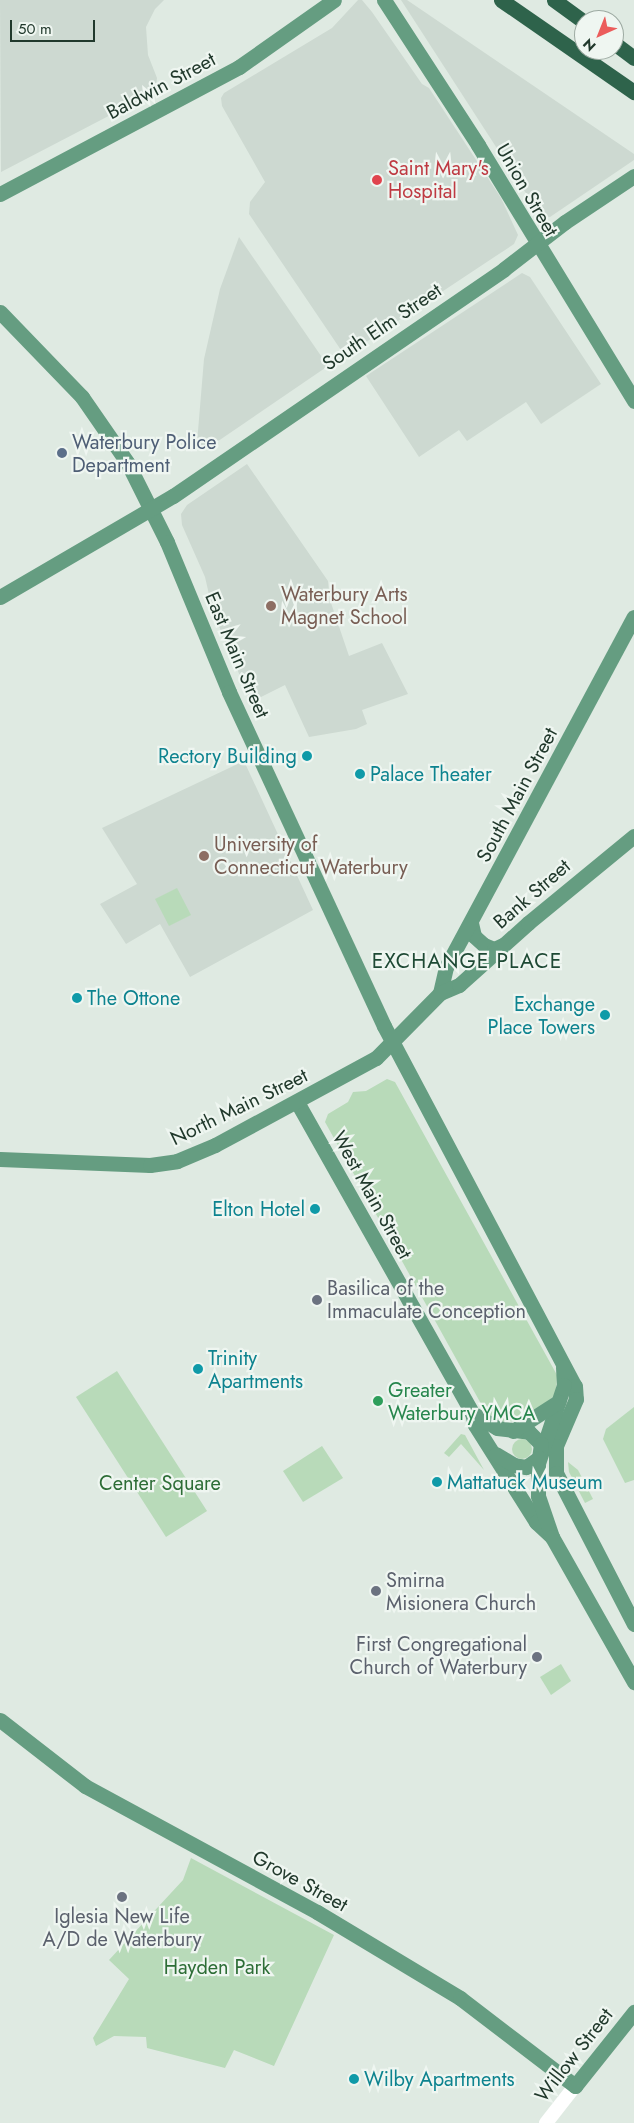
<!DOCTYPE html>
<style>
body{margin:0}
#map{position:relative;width:634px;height:2123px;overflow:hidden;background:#dfeae2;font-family:Jost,sans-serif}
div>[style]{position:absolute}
.built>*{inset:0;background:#cdd9d1}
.green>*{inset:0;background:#b8dab9}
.round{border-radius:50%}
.minor>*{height:14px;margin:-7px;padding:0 7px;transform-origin:7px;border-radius:7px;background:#fff}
.major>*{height:15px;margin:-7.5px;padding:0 7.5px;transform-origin:7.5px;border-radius:7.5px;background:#659d81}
.highway>*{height:15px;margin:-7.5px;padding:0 7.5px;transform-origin:7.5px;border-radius:7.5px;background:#2e634b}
.dots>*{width:14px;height:14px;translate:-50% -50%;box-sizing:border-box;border:2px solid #eff6f1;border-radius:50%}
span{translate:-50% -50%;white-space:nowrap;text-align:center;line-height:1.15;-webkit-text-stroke:4.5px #eff6f1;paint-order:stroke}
.street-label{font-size:20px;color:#21392c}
.health-label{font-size:20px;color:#be3a42}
.left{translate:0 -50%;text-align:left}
.service-label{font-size:20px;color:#4e5e75}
.education-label{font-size:20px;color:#785e54}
.culture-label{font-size:20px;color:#0d838f}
.right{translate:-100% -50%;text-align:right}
.worship-label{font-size:20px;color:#5b616d}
.leisure-label{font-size:20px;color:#27864d}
.park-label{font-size:20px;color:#2d6d36}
.neighbourhood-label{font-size:21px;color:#1e4934;letter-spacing:1px}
.north{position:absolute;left:574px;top:10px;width:50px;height:50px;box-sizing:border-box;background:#eff6f1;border:1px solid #9daaa2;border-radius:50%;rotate:224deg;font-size:14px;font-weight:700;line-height:20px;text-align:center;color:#21392c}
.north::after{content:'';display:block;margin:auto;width:18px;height:22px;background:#eb5c5b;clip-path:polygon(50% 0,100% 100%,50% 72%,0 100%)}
.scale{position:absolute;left:10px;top:20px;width:85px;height:22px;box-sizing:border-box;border:2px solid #21392c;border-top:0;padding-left:6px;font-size:15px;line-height:18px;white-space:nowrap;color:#21392c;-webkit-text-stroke:4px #eff6f1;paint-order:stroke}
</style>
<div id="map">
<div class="built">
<i style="clip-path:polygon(0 0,164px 0,155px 9px,146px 27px,148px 55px,157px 78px,156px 86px,147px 96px,1px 172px)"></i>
<i style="clip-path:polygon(358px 0,362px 0,372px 12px,422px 84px,429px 88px,501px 198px,518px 235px,514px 244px,345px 356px,249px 214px,250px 202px,265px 182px,222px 106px,221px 98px,224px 93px,332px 28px)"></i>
<i style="clip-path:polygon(401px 0,407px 0,634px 154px,634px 160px,550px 217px,540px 215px)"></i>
<i style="clip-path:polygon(239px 237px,328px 366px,205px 450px,197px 443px,204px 359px,220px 289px)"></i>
<i style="clip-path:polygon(522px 273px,530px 277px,601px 384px,541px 424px,526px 402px,467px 441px,459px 430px,419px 457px,366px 376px)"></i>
<i style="clip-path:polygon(247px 464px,328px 581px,330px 600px,349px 656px,382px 643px,408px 694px,362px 710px,367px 724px,356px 729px,309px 737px,285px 685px,251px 702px,213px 612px,205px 577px,182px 525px,181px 514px,187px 505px)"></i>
<i style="clip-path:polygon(244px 761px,313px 910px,190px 977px,160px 924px,126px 944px,100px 904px,137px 884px,102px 828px)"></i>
</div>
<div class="green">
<i style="clip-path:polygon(177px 888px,191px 915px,169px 926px,155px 899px)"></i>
<i style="clip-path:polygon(387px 1079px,395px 1082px,557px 1375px,556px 1394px,545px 1404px,508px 1423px,490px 1417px,485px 1411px,325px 1122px,328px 1114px,348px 1102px,353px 1092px,366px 1091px)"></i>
<i style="clip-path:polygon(117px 1371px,207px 1511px,166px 1537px,76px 1397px)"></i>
<i style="clip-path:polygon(634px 1407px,634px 1480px,625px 1483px,603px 1439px,606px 1429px)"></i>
<i style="clip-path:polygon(461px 1434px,465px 1435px,484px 1470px,461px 1444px,449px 1457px,444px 1453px)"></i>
<i class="round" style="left:512px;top:1439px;width:20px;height:20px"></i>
<i style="clip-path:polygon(322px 1446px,343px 1478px,303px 1502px,283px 1471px)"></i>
<i style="clip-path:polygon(568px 1462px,578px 1470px,593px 1499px,585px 1503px,569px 1472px)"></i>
<i style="clip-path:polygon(561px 1664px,571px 1681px,551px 1695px,540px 1677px)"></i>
<i style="clip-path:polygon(191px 1858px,334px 1935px,274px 2066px,234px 2050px,225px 2068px,147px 2048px,146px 2037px,114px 2036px,96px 2046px,93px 2038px,129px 1979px,109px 1960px,183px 1880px)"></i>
</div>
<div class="minor">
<i style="left:546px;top:2123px;width:47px;rotate:-51.9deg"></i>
</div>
<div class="major">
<i style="left:384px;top:0;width:173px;rotate:57deg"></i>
<i style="left:478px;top:145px;width:300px;rotate:58.6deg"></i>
<i style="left:0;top:194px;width:271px;rotate:-28deg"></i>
<i style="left:239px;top:67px;width:116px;rotate:-35.2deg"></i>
<i style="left:0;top:312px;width:118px;rotate:46deg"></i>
<i style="left:82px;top:397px;width:79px;rotate:55.3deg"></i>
<i style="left:127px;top:462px;width:89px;rotate:63.4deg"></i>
<i style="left:167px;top:542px;width:162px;rotate:67.5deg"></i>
<i style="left:229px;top:692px;width:368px;rotate:65.1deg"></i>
<i style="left:384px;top:1026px;width:408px;rotate:62.1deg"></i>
<i style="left:575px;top:1386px;width:13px;rotate:86deg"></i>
<i style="left:576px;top:1399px;width:51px;rotate:113.1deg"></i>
<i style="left:556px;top:1446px;width:27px;rotate:90deg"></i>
<i style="left:556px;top:1473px;width:170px;rotate:62.7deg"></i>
<i style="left:0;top:597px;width:200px;rotate:-30.3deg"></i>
<i style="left:173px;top:496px;width:401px;rotate:-34.4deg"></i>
<i style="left:504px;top:269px;width:77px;rotate:-37.6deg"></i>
<i style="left:565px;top:222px;width:83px;rotate:-33.7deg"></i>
<i style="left:471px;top:923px;width:13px;rotate:77deg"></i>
<i style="left:474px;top:936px;width:13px;rotate:42deg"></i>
<i style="left:484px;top:945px;width:11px;rotate:22deg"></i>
<i style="left:494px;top:949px;width:10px;rotate:-24deg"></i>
<i style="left:440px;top:993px;width:27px;rotate:-77deg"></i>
<i style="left:446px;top:967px;width:397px;rotate:-61.8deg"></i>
<i style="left:297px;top:1102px;width:357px;rotate:60.6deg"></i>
<i style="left:472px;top:1413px;width:12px;rotate:76deg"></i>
<i style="left:475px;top:1425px;width:115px;rotate:57.8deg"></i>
<i style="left:536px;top:1522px;width:22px;rotate:43deg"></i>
<i style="left:0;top:1159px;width:150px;rotate:2.3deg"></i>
<i style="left:150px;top:1165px;width:27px;rotate:-8deg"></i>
<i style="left:177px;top:1161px;width:41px;rotate:-22.8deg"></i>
<i style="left:215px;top:1145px;width:183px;rotate:-28.4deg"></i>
<i style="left:376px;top:1058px;width:91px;rotate:-45.4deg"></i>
<i style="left:440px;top:993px;width:21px;rotate:-23deg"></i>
<i style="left:459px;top:985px;width:93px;rotate:-41.9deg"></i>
<i style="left:528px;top:923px;width:137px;rotate:-39.4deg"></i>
<i style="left:563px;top:1367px;width:18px;rotate:87deg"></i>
<i style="left:564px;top:1385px;width:82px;rotate:108.4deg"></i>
<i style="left:538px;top:1463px;width:33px;rotate:90deg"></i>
<i style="left:538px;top:1496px;width:43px;rotate:71.1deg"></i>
<i style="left:552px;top:1537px;width:167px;rotate:60.5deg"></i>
<i style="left:472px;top:1413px;width:29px;rotate:31deg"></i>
<i style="left:497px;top:1428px;width:32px;rotate:7deg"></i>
<i style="left:529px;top:1432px;width:17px;rotate:45deg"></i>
<i style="left:541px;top:1444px;width:14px;rotate:98deg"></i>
<i style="left:539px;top:1458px;width:16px;rotate:145deg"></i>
<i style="left:526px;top:1467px;width:12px;rotate:-171deg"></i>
<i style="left:514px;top:1465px;width:21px;rotate:-149deg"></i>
<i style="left:513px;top:1431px;width:54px;rotate:-32.8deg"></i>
<i style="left:0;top:1720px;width:108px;rotate:37.8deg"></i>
<i style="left:85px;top:1786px;width:264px;rotate:28.5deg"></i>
<i style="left:317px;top:1912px;width:167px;rotate:31deg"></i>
<i style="left:460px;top:1998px;width:145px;rotate:37.4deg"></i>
<i style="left:575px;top:2086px;width:95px;rotate:-51.4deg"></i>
</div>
<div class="highway">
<i style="left:501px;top:0;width:162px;rotate:34.7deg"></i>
<i style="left:554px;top:0;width:37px;rotate:36deg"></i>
<i style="left:614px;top:43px;width:25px;rotate:37deg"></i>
</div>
<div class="dots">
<i style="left:377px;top:180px;background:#e0444e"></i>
<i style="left:62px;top:453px;background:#5c6f8a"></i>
<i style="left:271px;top:606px;background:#8d6e63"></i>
<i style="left:307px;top:756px;background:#0f9aa8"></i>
<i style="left:360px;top:774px;background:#0f9aa8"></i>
<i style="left:204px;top:856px;background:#8d6e63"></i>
<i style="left:77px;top:998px;background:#0f9aa8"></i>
<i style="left:605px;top:1015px;background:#0f9aa8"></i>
<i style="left:315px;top:1209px;background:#0f9aa8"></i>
<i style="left:317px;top:1300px;background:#6b7280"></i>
<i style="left:198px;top:1369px;background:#0f9aa8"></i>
<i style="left:378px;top:1401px;background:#2e9e5b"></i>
<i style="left:437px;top:1482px;background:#0f9aa8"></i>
<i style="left:376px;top:1591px;background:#6b7280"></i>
<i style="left:537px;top:1657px;background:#6b7280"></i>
<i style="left:122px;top:1897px;background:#6b7280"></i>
<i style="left:354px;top:2079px;background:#0f9aa8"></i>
</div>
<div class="street-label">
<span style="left:161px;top:86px;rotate:-28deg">Baldwin Street</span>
<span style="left:527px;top:190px;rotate:60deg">Union Street</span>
<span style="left:382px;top:327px;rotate:-34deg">South Elm Street</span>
<span style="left:237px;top:655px;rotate:67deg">East Main Street</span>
<span style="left:517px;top:795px;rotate:-62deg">South Main Street</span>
<span style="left:532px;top:894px;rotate:-41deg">Bank Street</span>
<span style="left:239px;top:1107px;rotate:-26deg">North Main Street</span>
<span style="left:372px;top:1195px;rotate:61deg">West Main Street</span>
<span style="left:300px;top:1881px;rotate:29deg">Grove Street</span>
<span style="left:574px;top:2055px;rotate:-52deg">Willow Street</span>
</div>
<div class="health-label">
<span class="left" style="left:388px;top:180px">Saint Mary's<br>Hospital</span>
</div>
<div class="service-label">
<span class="left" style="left:72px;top:454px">Waterbury Police<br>Department</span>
</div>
<div class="education-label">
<span class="left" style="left:281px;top:606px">Waterbury Arts<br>Magnet School</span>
<span class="left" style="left:214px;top:856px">University of<br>Connecticut Waterbury</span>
</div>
<div class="culture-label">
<span class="right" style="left:297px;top:756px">Rectory Building</span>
<span class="left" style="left:370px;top:774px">Palace Theater</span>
<span class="left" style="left:87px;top:998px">The Ottone</span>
<span class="right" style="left:595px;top:1016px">Exchange<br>Place Towers</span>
<span class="right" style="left:305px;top:1209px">Elton Hotel</span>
<span class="left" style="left:208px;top:1370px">Trinity<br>Apartments</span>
<span class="left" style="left:447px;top:1482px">Mattatuck Museum</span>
<span class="left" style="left:364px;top:2079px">Wilby Apartments</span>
</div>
<div class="worship-label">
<span class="left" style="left:327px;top:1300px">Basilica of the<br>Immaculate Conception</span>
<span class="left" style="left:386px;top:1592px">Smirna<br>Misionera Church</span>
<span class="right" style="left:527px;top:1656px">First Congregational<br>Church of Waterbury</span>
<span style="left:122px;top:1928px">Iglesia New Life<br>A/D de Waterbury</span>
</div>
<div class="leisure-label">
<span class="left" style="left:388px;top:1402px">Greater<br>Waterbury YMCA</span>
</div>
<div class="park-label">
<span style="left:160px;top:1483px">Center Square</span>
<span style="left:217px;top:1967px">Hayden Park</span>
</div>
<div class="neighbourhood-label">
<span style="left:467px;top:961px">EXCHANGE PLACE</span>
</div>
<div class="north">N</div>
<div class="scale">50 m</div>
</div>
